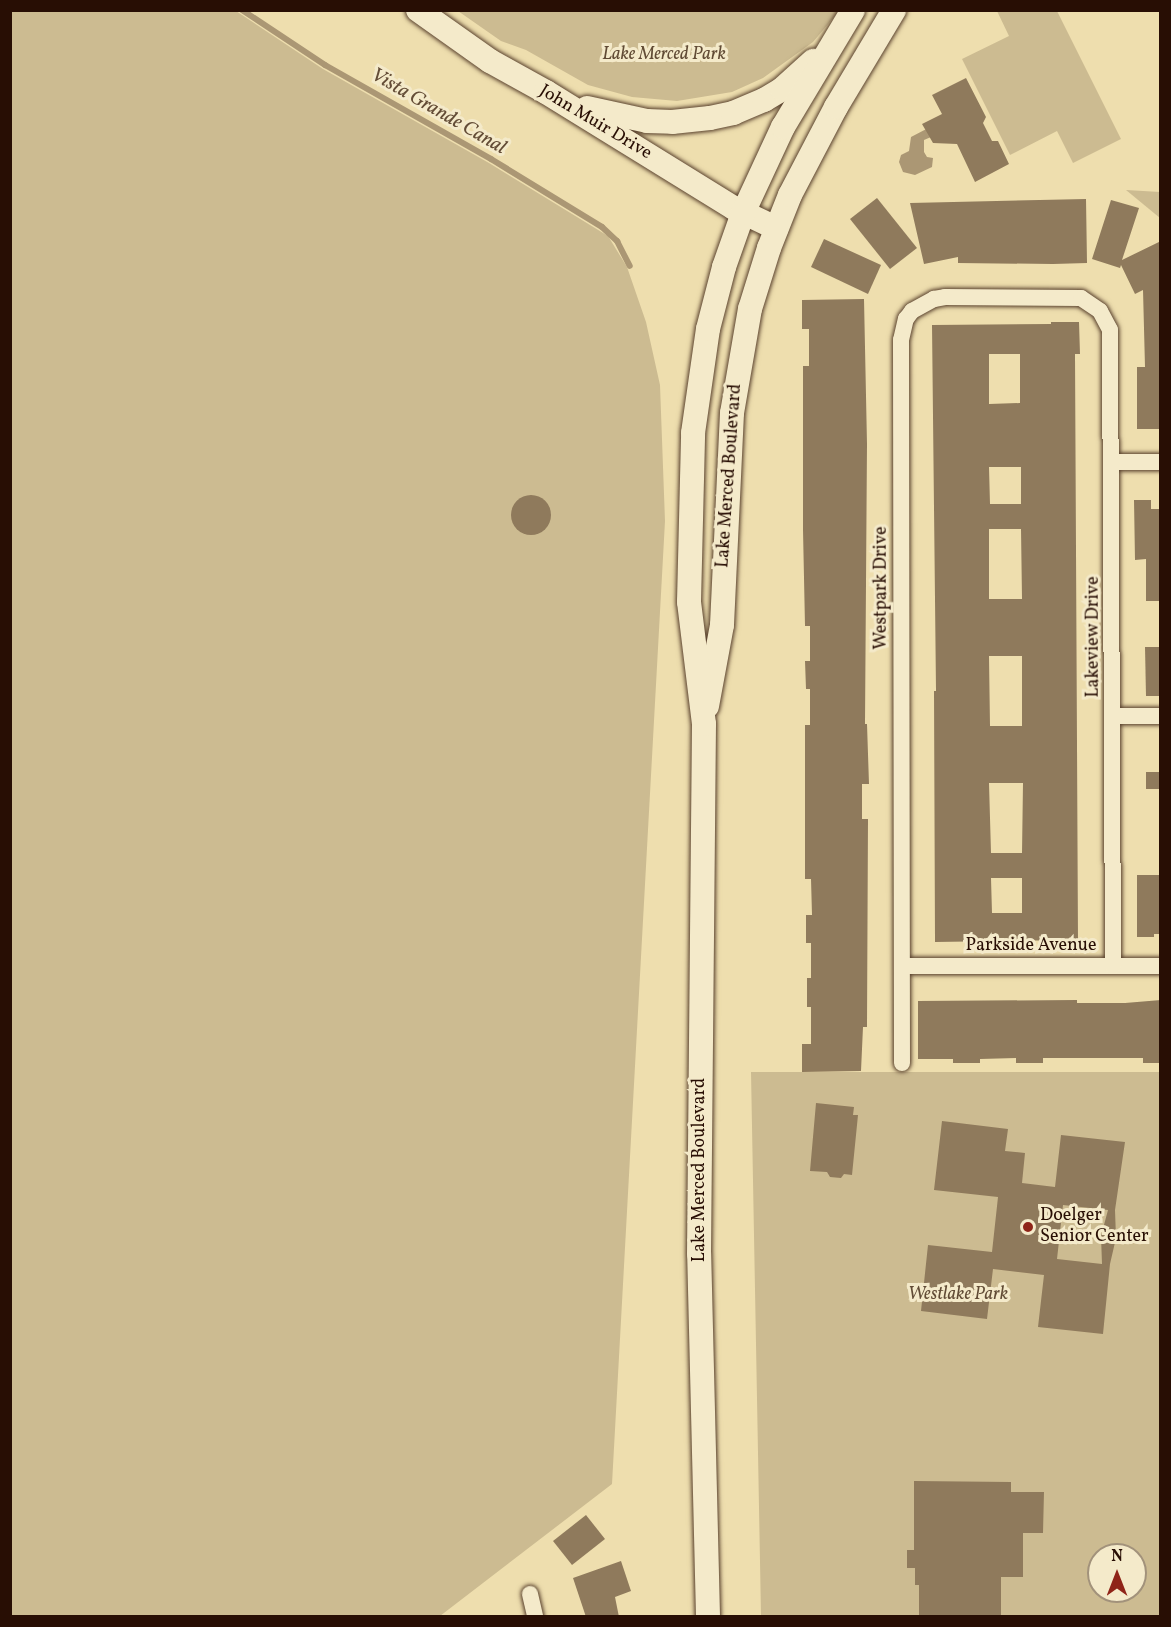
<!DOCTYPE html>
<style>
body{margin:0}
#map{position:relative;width:1171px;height:1627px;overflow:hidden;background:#eedeae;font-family:Vollkorn,serif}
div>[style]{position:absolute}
.green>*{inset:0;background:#ccbb91}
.water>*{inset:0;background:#ab9774}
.stream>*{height:6px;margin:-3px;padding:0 3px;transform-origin:3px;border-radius:3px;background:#ab9774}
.building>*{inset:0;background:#8f7a5c}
.round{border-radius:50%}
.roads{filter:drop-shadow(0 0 2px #5a422e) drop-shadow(0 0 2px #5a422e)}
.street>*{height:16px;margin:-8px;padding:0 8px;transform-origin:8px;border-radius:8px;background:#f4eaca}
.secondary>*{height:24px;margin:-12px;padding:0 12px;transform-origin:12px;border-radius:12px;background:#f4eaca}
.dots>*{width:16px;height:16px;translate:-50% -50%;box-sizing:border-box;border:3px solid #f4eaca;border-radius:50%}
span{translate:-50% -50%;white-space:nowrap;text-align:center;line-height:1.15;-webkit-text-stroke:6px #f4eaca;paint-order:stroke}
.park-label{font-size:18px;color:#614b35;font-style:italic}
.street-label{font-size:18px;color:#280e04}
.poi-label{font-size:18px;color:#280e04}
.left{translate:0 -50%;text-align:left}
.water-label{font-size:20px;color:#634c36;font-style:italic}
.frame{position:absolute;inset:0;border:12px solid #280e04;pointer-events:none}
.north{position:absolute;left:1087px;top:1543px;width:60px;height:60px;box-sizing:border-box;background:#f4eaca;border:2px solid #a2927b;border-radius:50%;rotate:0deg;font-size:16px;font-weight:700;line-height:24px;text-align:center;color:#280e04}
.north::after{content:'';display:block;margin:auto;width:21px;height:27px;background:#8f2418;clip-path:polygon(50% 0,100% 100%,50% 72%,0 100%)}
</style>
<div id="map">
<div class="green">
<i style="clip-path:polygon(10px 11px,236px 11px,323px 69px,489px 163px,608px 236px,627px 267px,646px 322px,660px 385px,665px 521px,612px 1484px,440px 1616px,11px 1616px)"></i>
<i style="clip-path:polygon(458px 11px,839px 11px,813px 42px,763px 78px,732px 92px,677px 101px,632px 97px,588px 85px,526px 50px,501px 41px)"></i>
<i style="clip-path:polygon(997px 11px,1057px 11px,1121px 139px,1073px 163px,1057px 131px,1010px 155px,962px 59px,1009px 36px)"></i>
<i style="clip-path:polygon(1126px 190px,1160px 192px,1160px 218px)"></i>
<i style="clip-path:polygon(evenodd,751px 1072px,1160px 1072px,1160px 1616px,761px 1616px,751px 1072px,1099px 1555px,1135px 1555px,1135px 1591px,1099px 1591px,1099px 1555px)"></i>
</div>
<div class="water">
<i style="clip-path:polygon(934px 125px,938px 134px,924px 140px,924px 152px,927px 157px,933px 158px,932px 167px,915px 175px,903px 172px,899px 162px,901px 155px,909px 151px,911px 137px)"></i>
</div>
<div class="stream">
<i style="left:242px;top:10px;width:100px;rotate:33.5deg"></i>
<i style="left:325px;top:65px;width:191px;rotate:29.5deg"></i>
<i style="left:491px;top:159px;width:130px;rotate:31.5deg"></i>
<i style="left:602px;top:227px;width:21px;rotate:43deg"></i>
<i style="left:617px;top:241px;width:28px;rotate:63deg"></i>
</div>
<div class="building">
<i style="clip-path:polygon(966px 78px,986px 117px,983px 123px,992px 141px,998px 141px,1009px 164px,975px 182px,957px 144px,933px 143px,922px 124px,942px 114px,932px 95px)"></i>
<i style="clip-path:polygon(877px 198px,917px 248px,890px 269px,850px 219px)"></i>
<i style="clip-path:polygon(1086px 199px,1087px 263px,1053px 264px,958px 263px,958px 257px,924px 264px,910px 203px)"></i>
<i style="clip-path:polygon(1111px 200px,1139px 208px,1122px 260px,1161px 241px,1161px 429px,1137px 429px,1137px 367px,1145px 367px,1143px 290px,1135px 294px,1121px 265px,1120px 268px,1092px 259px)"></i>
<i style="clip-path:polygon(824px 239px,881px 265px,868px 294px,811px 267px)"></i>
<i style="clip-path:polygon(864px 299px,867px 444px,865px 724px,867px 724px,869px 784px,862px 784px,862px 819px,868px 819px,867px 1027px,863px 1027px,861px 1071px,802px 1072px,802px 1044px,811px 1044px,811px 1007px,807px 1007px,807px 978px,811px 978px,811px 943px,806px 943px,806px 915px,812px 915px,811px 879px,805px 879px,805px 725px,810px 725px,810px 689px,806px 689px,805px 661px,810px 661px,810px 626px,805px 626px,803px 530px,803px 366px,809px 366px,809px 329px,802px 329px,802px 300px)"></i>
<i style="clip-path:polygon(evenodd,1051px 322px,1079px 322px,1080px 354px,1075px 354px,1078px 940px,935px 942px,934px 691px,936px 691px,932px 325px,1051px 324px,1051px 322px,989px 354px,1020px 354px,1020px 403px,989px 404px,989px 354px,1051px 322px,989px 467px,1021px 467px,1021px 504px,990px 504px,989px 467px,1051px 322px,989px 529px,1021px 529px,1022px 599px,989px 599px,989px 529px,1051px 322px,989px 656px,1022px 656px,1022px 726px,990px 726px,989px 656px,1051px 322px,989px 783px,1023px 783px,1022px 853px,991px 853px,989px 783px,1051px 322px,991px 878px,1022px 878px,1022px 913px,992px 913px,991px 878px)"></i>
<i class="round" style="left:511px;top:495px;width:40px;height:40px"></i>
<i style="clip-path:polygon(1134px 500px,1151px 500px,1151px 509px,1161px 509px,1161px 601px,1146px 601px,1146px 559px,1135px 560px)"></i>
<i style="clip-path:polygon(1145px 647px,1161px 647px,1161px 696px,1146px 696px)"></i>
<i style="clip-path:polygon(1146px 772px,1161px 772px,1161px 789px,1146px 789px)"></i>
<i style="clip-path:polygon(1137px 875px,1161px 875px,1161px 934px,1154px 934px,1154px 937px,1137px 937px)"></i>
<i style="clip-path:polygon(1077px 1000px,1077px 1003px,1125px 1003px,1161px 1000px,1161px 1063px,1143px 1063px,1143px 1058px,1043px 1058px,1043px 1063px,1016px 1063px,1016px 1058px,980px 1059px,980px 1063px,953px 1063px,953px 1059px,918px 1059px,918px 1001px)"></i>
<i style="clip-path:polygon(816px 1103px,854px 1107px,853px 1115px,858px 1115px,852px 1175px,844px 1174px,841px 1178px,830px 1177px,827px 1172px,810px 1171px)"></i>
<i style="clip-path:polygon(evenodd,942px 1121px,1008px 1129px,1005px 1151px,1025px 1153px,1022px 1183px,1055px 1187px,1061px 1135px,1125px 1142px,1115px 1210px,1116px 1238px,1110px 1264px,1103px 1334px,1038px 1327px,1044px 1275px,993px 1269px,987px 1319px,921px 1311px,928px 1245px,992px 1252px,998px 1197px,934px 1190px,942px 1121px,1063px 1205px,1108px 1210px,1101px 1236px,1102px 1264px,1057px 1259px,1063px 1205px)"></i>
<i style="clip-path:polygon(914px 1481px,1011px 1482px,1011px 1492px,1044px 1492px,1043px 1533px,1023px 1533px,1023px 1577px,1001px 1577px,1001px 1617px,919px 1617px,919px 1585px,915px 1585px,915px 1568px,907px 1568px,907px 1550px,914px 1550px)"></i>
<i style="clip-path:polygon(586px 1515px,605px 1539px,572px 1565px,553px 1541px)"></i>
<i style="clip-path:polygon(621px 1561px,631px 1591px,615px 1597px,619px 1617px,586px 1617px,573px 1578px)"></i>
</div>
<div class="roads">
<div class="street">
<i style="left:1112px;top:462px;width:48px"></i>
<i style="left:1113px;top:716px;width:47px"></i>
<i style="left:902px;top:966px;width:258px"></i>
<i style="left:902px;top:1063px;width:723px;rotate:-90.08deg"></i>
<i style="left:901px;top:340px;width:22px;rotate:-77deg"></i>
<i style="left:906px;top:319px;width:10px;rotate:-53deg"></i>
<i style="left:912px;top:311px;width:25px;rotate:-29deg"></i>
<i style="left:934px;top:299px;width:11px;rotate:-10deg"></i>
<i style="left:945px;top:297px;width:136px;rotate:0.4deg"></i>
<i style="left:1081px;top:298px;width:23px;rotate:34deg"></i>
<i style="left:1100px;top:311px;width:21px;rotate:62deg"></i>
<i style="left:1110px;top:330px;width:636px;rotate:89.73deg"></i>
<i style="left:530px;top:1594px;width:23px;rotate:77deg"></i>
</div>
<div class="secondary">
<i style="left:418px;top:10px;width:88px;rotate:35.3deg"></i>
<i style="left:490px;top:61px;width:64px;rotate:29deg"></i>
<i style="left:546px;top:92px;width:221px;rotate:31.7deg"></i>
<i style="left:734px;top:208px;width:47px;rotate:25.5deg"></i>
<i style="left:587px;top:108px;width:61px;rotate:12.2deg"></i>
<i style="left:647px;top:121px;width:25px;rotate:2deg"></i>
<i style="left:672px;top:122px;width:38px;rotate:-6deg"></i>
<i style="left:710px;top:118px;width:24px;rotate:-12deg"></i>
<i style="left:733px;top:113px;width:34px;rotate:-23deg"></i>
<i style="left:764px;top:100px;width:21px;rotate:-31deg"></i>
<i style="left:782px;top:89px;width:42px;rotate:-42.1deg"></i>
<i style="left:707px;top:706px;width:82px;rotate:-79.5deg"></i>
<i style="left:722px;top:625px;width:212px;rotate:-87.3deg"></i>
<i style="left:732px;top:413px;width:106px;rotate:-80.2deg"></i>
<i style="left:750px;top:309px;width:64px;rotate:-72.7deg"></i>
<i style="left:769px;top:248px;width:57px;rotate:-68.4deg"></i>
<i style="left:790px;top:195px;width:99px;rotate:-62.4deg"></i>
<i style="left:836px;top:107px;width:113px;rotate:-59.1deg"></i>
<i style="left:708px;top:1616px;width:362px;rotate:-91.4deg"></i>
<i style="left:699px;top:1254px;width:530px;rotate:-89.46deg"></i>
<i style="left:704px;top:724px;width:123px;rotate:-97deg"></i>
<i style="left:689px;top:602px;width:169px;rotate:-88.6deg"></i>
<i style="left:693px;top:433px;width:105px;rotate:-81.8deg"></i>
<i style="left:708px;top:329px;width:64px;rotate:-75.5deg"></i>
<i style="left:724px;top:267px;width:57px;rotate:-70.6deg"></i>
<i style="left:743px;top:213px;width:95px;rotate:-65.1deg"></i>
<i style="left:783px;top:127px;width:136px;rotate:-59.1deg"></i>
</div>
</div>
<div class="dots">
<i style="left:1028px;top:1227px;background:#8f2418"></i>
</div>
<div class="park-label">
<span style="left:664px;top:55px">Lake Merced Park</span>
<span style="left:958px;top:1295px">Westlake Park</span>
</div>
<div class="street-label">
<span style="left:595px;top:123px;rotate:31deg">John Muir Drive</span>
<span style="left:730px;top:476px;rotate:-86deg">Lake Merced Boulevard</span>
<span style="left:882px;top:588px;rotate:-90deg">Westpark Drive</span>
<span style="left:1094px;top:637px;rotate:-90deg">Lakeview Drive</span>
<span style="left:1031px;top:946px">Parkside Avenue</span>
<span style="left:700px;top:1170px;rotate:-90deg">Lake Merced Boulevard</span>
</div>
<div class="poi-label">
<span class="left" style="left:1040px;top:1227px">Doelger<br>Senior Center</span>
</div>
<div class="water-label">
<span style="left:438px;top:112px;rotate:30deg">Vista Grande Canal</span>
</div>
<div class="frame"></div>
<div class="north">N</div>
</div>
